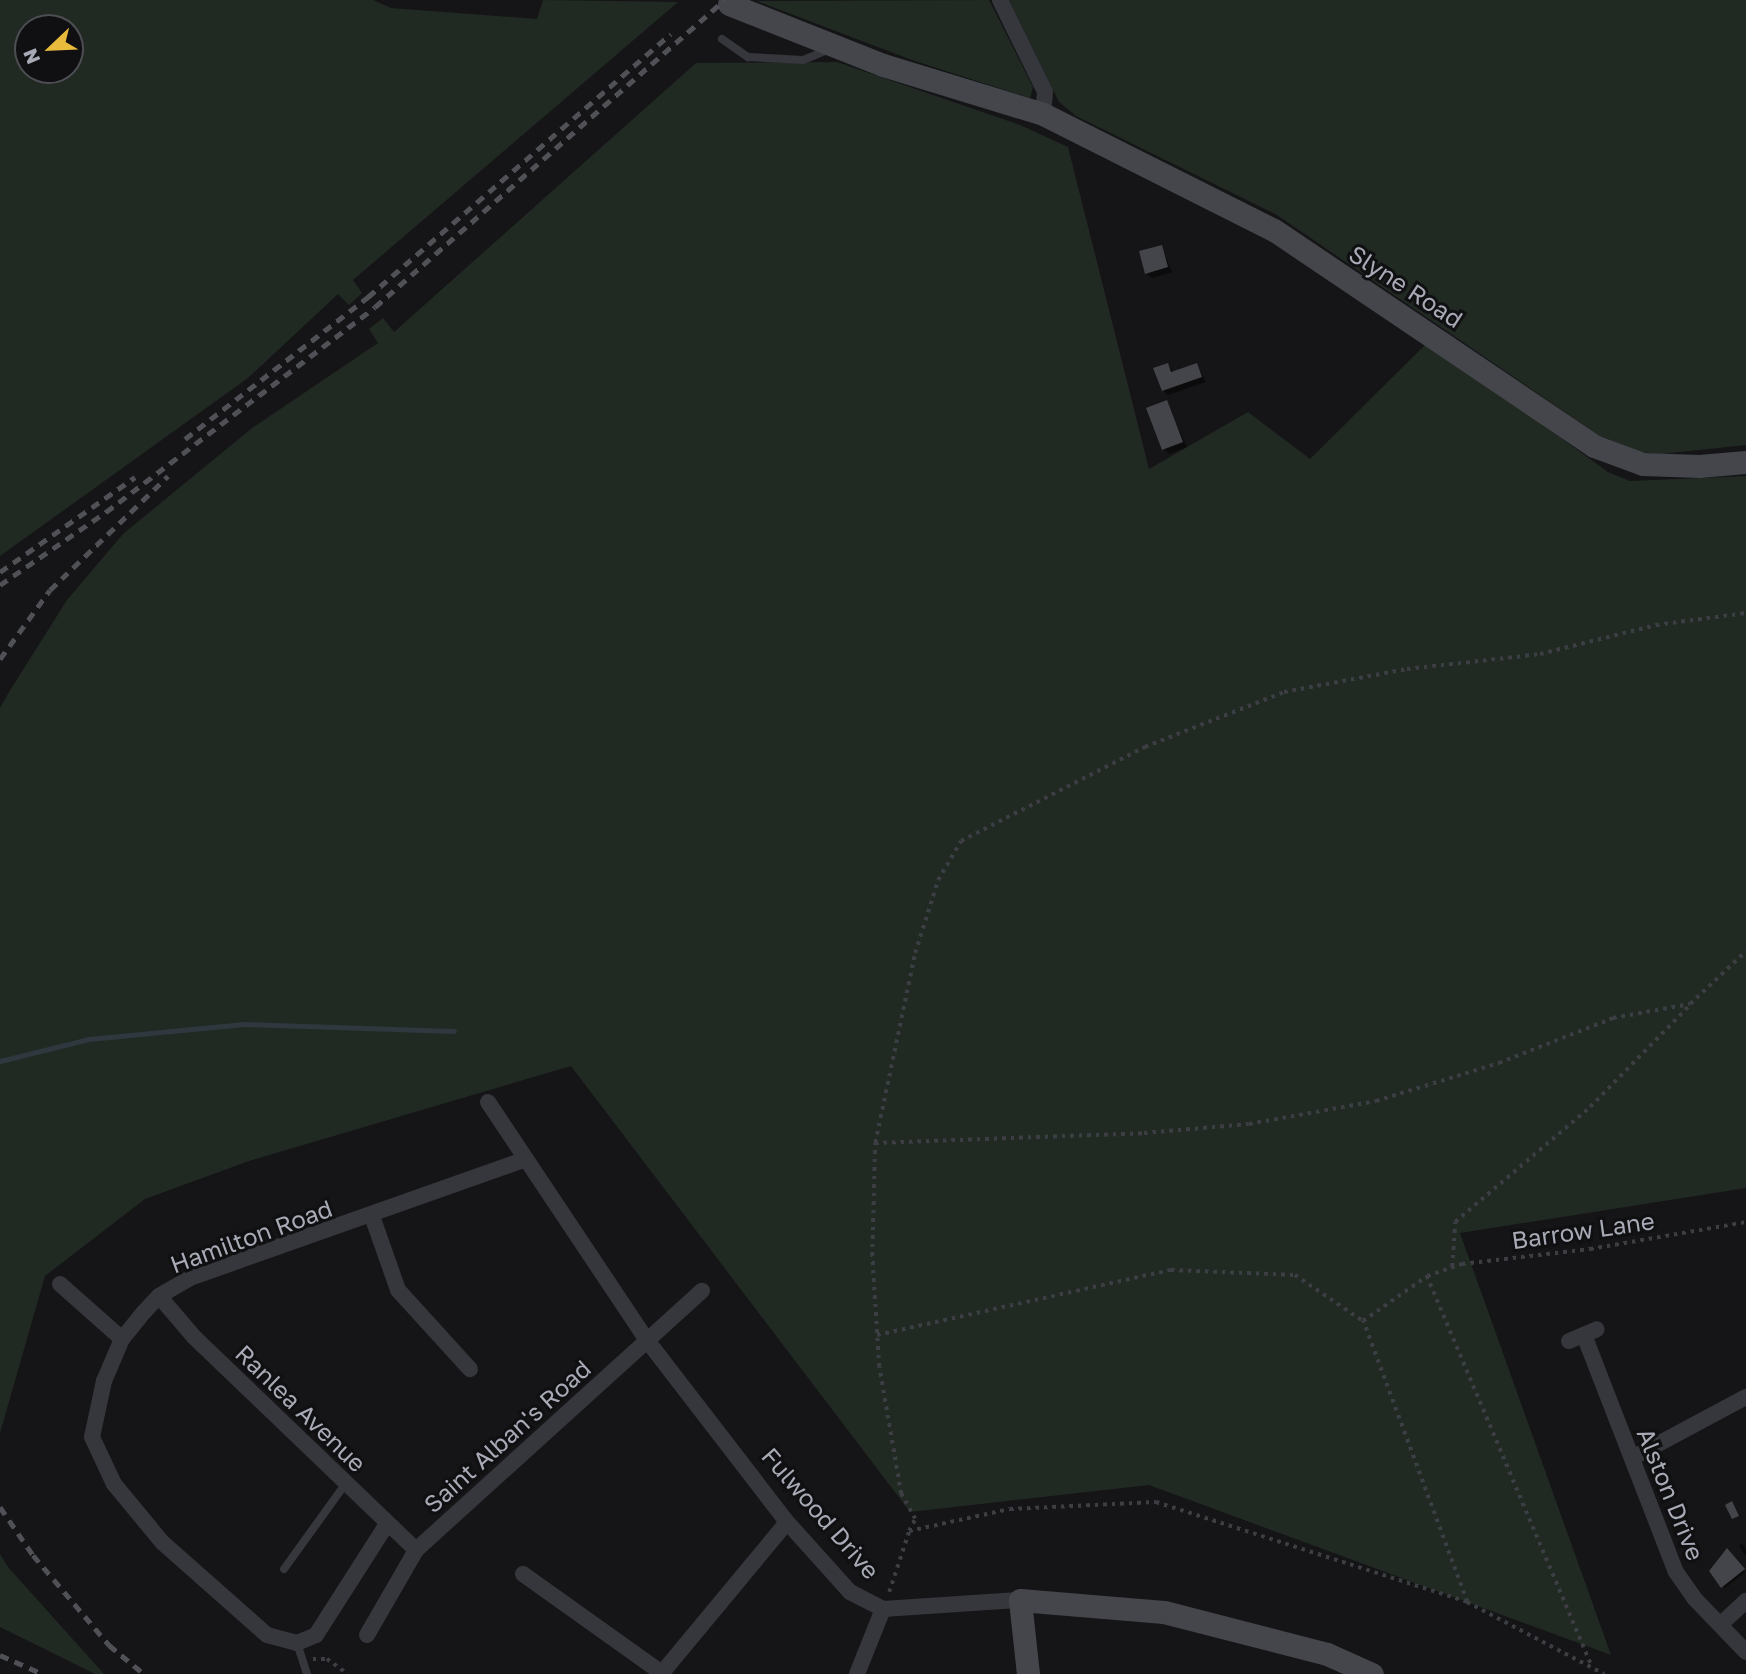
<!DOCTYPE html>
<style>
body{margin:0}
#map{position:relative;width:1746px;height:1674px;overflow:hidden;background:#151517;font-family:"Golos Text",sans-serif}
div>[style]{position:absolute}
.green>*{inset:0;background:#212923}
.shadow>*{inset:0;background:#0007}
.stream>*{height:5px;margin:-2.5px;padding:0 2.5px;transform-origin:2.5px;border-radius:2.5px;background:#2f373f}
.building>*{inset:0;background:#44454a}
.path>*{height:3.5px;margin-top:-1.75px;transform-origin:0;background:repeating-linear-gradient(90deg,#3c3e43 0 3.5px,transparent 0 8.5px)}
.lane>*{height:8px;margin:-4px;padding:0 4px;transform-origin:4px;border-radius:4px;background:#36373c}
.street>*{height:16px;margin:-8px;padding:0 8px;transform-origin:8px;border-radius:8px;background:#36373c}
.secondary>*{height:23px;margin:-11.5px;padding:0 11.5px;transform-origin:11.5px;border-radius:11.5px;background:#44464b}
.rail>*{height:5px;margin-top:-2.5px;transform-origin:0;background:repeating-linear-gradient(90deg,#4f5156 0 9px,transparent 0 16px)}
span{translate:-50% -50%;white-space:nowrap;text-align:center;line-height:1.15;-webkit-text-stroke:6px #101012;paint-order:stroke}
.street-label{font-size:24px;color:#a8abb6}
.north{position:absolute;left:14px;top:14px;width:70px;height:70px;box-sizing:border-box;background:#101012;border:2px solid #4d4e54;border-radius:50%;rotate:247deg;font-size:19px;font-weight:700;line-height:28px;text-align:center;color:#a8abb6}
.north::after{content:'';display:block;margin:auto;width:24px;height:32px;background:#e8bb3c;clip-path:polygon(50% 0,100% 100%,50% 72%,0 100%)}
</style>
<div id="map">
<div class="green">
<i style="clip-path:polygon(evenodd,0 0,373px 0,391px 8px,537px 19px,543px 0,678px 2px,353px 280px,362px 293px,349px 305px,338px 294px,248px 378px,0 556px,0 0,28px 28px,70px 28px,70px 70px,28px 70px,28px 28px)"></i>
<i style="clip-path:polygon(989px 0,1033px 87px,1030px 98px,912px 60px,757px 1px)"></i>
<i style="clip-path:polygon(1009px 0,1746px 0,1746px 445px,1661px 454px,1640px 452px,1600px 436px,1277px 215px,1076px 116px,1059px 102px)"></i>
<i style="clip-path:polygon(837px 62px,1020px 125px,1068px 147px,1149px 469px,1248px 412px,1310px 459px,1428px 342px,1608px 472px,1630px 481px,1746px 476px,1746px 1188px,1460px 1233px,1611px 1655px,1149px 1485px,910px 1512px,571px 1066px,249px 1161px,145px 1199px,45px 1276px,0 1433px,0 708px,9px 692px,67px 600px,123px 534px,252px 428px,378px 343px,369px 329px,383px 318px,394px 332px,696px 63px)"></i>
<i style="clip-path:polygon(0 1554px,8px 1567px,104px 1674px,95px 1674px,0 1627px)"></i>
</div>
<div class="shadow">
<i style="clip-path:polygon(1161px 247px,1172px 272px,1152px 278px,1146px 273px)"></i>
<i style="clip-path:polygon(1168px 365px,1174px 373px,1197px 365px,1206px 382px,1168px 395px,1163px 390px)"></i>
<i style="clip-path:polygon(1166px 402px,1187px 447px,1169px 454px,1164px 449px)"></i>
<i style="clip-path:polygon(1742px 1543px,1746px 1549px,1746px 1556px,1739px 1546px)"></i>
<i style="clip-path:polygon(1727px 1550px,1745px 1572px,1725px 1588px,1711px 1572px,1723px 1562px,1719px 1557px)"></i>
</div>
<div class="stream">
<i style="left:0;top:1061px;width:92px;rotate:-13.9deg"></i>
<i style="left:89px;top:1039px;width:156px;rotate:-5.5deg"></i>
<i style="left:244px;top:1024px;width:210px;rotate:1.9deg"></i>
</div>
<div class="building">
<i style="clip-path:polygon(1162px 245px,1168px 267px,1145px 274px,1139px 251px)"></i>
<i style="clip-path:polygon(1168px 363px,1171px 372px,1197px 363px,1202px 377px,1162px 391px,1153px 368px)"></i>
<i style="clip-path:polygon(1167px 400px,1183px 442px,1162px 450px,1146px 408px)"></i>
<i style="clip-path:polygon(1732px 1501px,1739px 1516px,1732px 1519px,1725px 1505px)"></i>
<i style="clip-path:polygon(1727px 1548px,1745px 1569px,1721px 1588px,1709px 1571px)"></i>
</div>
<div class="path">
<i style="left:875px;top:1143px;width:269px;rotate:-2.1deg"></i>
<i style="left:1144px;top:1133px;width:105px;rotate:-4.9deg"></i>
<i style="left:1249px;top:1124px;width:129px;rotate:-10.3deg"></i>
<i style="left:1376px;top:1101px;width:129px;rotate:-17.2deg"></i>
<i style="left:1499px;top:1063px;width:123px;rotate:-21.5deg"></i>
<i style="left:1613px;top:1018px;width:78px;rotate:-10.3deg"></i>
<i style="left:1690px;top:1004px;width:77px;rotate:-43.4deg"></i>
<i style="left:1452px;top:1267px;width:45px;rotate:-86.2deg"></i>
<i style="left:1455px;top:1222px;width:177px;rotate:-40.4deg"></i>
<i style="left:1590px;top:1107px;width:141px;rotate:-45.6deg"></i>
<i style="left:1427px;top:1276px;width:421px;rotate:67.1deg"></i>
<i style="left:877px;top:1335px;width:301px;rotate:-12.5deg"></i>
<i style="left:1171px;top:1270px;width:124px;rotate:2.3deg"></i>
<i style="left:1295px;top:1275px;width:82px;rotate:34.1deg"></i>
<i style="left:909px;top:1531px;width:13px;rotate:-63deg"></i>
<i style="left:915px;top:1519px;width:29px;rotate:-119deg"></i>
<i style="left:901px;top:1494px;width:129px;rotate:-99.8deg"></i>
<i style="left:879px;top:1367px;width:111px;rotate:-93.6deg"></i>
<i style="left:872px;top:1256px;width:113px;rotate:-88.5deg"></i>
<i style="left:875px;top:1143px;width:194px;rotate:-78.1deg"></i>
<i style="left:915px;top:953px;width:77px;rotate:-72.5deg"></i>
<i style="left:938px;top:880px;width:45px;rotate:-59.5deg"></i>
<i style="left:961px;top:841px;width:207px;rotate:-27.1deg"></i>
<i style="left:1145px;top:747px;width:149px;rotate:-21.6deg"></i>
<i style="left:1284px;top:692px;width:125px;rotate:-10.6deg"></i>
<i style="left:1407px;top:669px;width:134px;rotate:-6.4deg"></i>
<i style="left:1540px;top:654px;width:120px;rotate:-14deg"></i>
<i style="left:1656px;top:625px;width:91px;rotate:-7.6deg"></i>
<i style="left:889px;top:1592px;width:64px;rotate:-71.8deg"></i>
<i style="left:909px;top:1531px;width:103px;rotate:-12.3deg"></i>
<i style="left:1010px;top:1509px;width:146px;rotate:-2.7deg"></i>
<i style="left:1156px;top:1502px;width:327px;rotate:17.8deg"></i>
<i style="left:1467px;top:1602px;width:155px;rotate:27.7deg"></i>
<i style="left:1467px;top:1602px;width:300px;rotate:-110.3deg"></i>
<i style="left:1363px;top:1321px;width:78px;rotate:-35.1deg"></i>
<i style="left:1427px;top:1276px;width:37px;rotate:-19deg"></i>
<i style="left:1462px;top:1264px;width:129px;rotate:-6.7deg"></i>
<i style="left:1590px;top:1249px;width:158px;rotate:-9.8deg"></i>
<i style="left:313px;top:1659px;width:14px"></i>
<i style="left:327px;top:1659px;width:26px;rotate:36deg"></i>
</div>
<div class="lane">
<i style="left:722px;top:39px;width:32px;rotate:35deg"></i>
<i style="left:748px;top:57px;width:55px;rotate:3.1deg"></i>
<i style="left:803px;top:60px;width:29px;rotate:-22deg"></i>
<i style="left:284px;top:1569px;width:106px;rotate:-54.2deg"></i>
<i style="left:297px;top:1643px;width:33px;rotate:72deg"></i>
</div>
<div class="street">
<i style="left:1000px;top:0;width:102px;rotate:63.9deg"></i>
<i style="left:1045px;top:92px;width:22px;rotate:95deg"></i>
<i style="left:488px;top:1102px;width:285px;rotate:56.3deg"></i>
<i style="left:646px;top:1339px;width:231px;rotate:52.4deg"></i>
<i style="left:787px;top:1522px;width:94px;rotate:48deg"></i>
<i style="left:850px;top:1592px;width:37px;rotate:27deg"></i>
<i style="left:883px;top:1609px;width:137px;rotate:-3.8deg"></i>
<i style="left:372px;top:1216px;width:78px;rotate:70.6deg"></i>
<i style="left:398px;top:1290px;width:107px;rotate:47.7deg"></i>
<i style="left:60px;top:1284px;width:83px;rotate:41.6deg"></i>
<i style="left:159px;top:1296px;width:54px;rotate:49.5deg"></i>
<i style="left:194px;top:1337px;width:308px;rotate:43.8deg"></i>
<i style="left:1584px;top:1335px;width:254px;rotate:68.8deg"></i>
<i style="left:1676px;top:1572px;width:32px;rotate:55deg"></i>
<i style="left:1694px;top:1598px;width:75px;rotate:46.1deg"></i>
<i style="left:1569px;top:1341px;width:30px;rotate:-23deg"></i>
<i style="left:1632px;top:1458px;width:129px;rotate:-28.2deg"></i>
<i style="left:387px;top:1524px;width:132px;rotate:122.6deg"></i>
<i style="left:316px;top:1635px;width:21px;rotate:157deg"></i>
<i style="left:297px;top:1643px;width:31px;rotate:-165deg"></i>
<i style="left:267px;top:1635px;width:140px;rotate:-138.5deg"></i>
<i style="left:162px;top:1542px;width:75px;rotate:-129.6deg"></i>
<i style="left:114px;top:1484px;width:52px;rotate:-115.1deg"></i>
<i style="left:92px;top:1437px;width:57px;rotate:-77.9deg"></i>
<i style="left:104px;top:1381px;width:46px;rotate:-66.8deg"></i>
<i style="left:122px;top:1339px;width:35px;rotate:-51deg"></i>
<i style="left:144px;top:1312px;width:22px;rotate:-47deg"></i>
<i style="left:159px;top:1296px;width:36px;rotate:-30deg"></i>
<i style="left:190px;top:1278px;width:356px;rotate:-19.5deg"></i>
<i style="left:523px;top:1574px;width:171px;rotate:35.5deg"></i>
<i style="left:1721px;top:1624px;width:34px;rotate:-43deg"></i>
<i style="left:367px;top:1635px;width:98px;rotate:-60deg"></i>
<i style="left:416px;top:1550px;width:386px;rotate:-42.2deg"></i>
<i style="left:661px;top:1674px;width:197px;rotate:-50.3deg"></i>
<i style="left:857px;top:1674px;width:70px;rotate:-68.2deg"></i>
</div>
<div class="secondary">
<i style="left:729px;top:4px;width:166px;rotate:21.6deg"></i>
<i style="left:883px;top:65px;width:167px;rotate:17deg"></i>
<i style="left:1043px;top:114px;width:258px;rotate:26.7deg"></i>
<i style="left:1274px;top:230px;width:386px;rotate:34deg"></i>
<i style="left:1594px;top:446px;width:52px;rotate:20.2deg"></i>
<i style="left:1643px;top:464px;width:56px;rotate:2deg"></i>
<i style="left:1699px;top:466px;width:47px;rotate:-4.9deg"></i>
<i style="left:1028px;top:1674px;width:74px;rotate:-96.2deg"></i>
<i style="left:1020px;top:1600px;width:144px;rotate:4.8deg"></i>
<i style="left:1164px;top:1612px;width:168px;rotate:14.4deg"></i>
<i style="left:1327px;top:1654px;width:49px;rotate:24deg"></i>
</div>
<div class="rail">
<i style="left:185px;top:439px;width:232px;rotate:-37.8deg"></i>
<i style="left:368px;top:297px;width:401px;rotate:-41deg"></i>
<i style="left:0;top:572px;width:165px;rotate:-35.1deg"></i>
<i style="left:0;top:585px;width:129px;rotate:-34.6deg"></i>
<i style="left:106px;top:512px;width:338px;rotate:-37.3deg"></i>
<i style="left:375px;top:307px;width:465px;rotate:-41.3deg"></i>
<i style="left:0;top:659px;width:85px;rotate:-54.1deg"></i>
<i style="left:50px;top:590px;width:164px;rotate:-44deg"></i>
<i style="left:0;top:1507px;width:58px;rotate:55.5deg"></i>
<i style="left:33px;top:1555px;width:118px;rotate:49.8deg"></i>
<i style="left:109px;top:1645px;width:45px;rotate:39.6deg"></i>
<i style="left:0;top:1655px;width:47px;rotate:23.8deg"></i>
</div>
<div class="street-label">
<span style="left:1406px;top:286px;rotate:33deg">Slyne Road</span>
<span style="left:1583px;top:1230px;rotate:-8deg">Barrow Lane</span>
<span style="left:251px;top:1236px;rotate:-20deg">Hamilton Road</span>
<span style="left:301px;top:1408px;rotate:44deg">Ranlea Avenue</span>
<span style="left:507px;top:1436px;rotate:-42deg">Saint Alban's Road</span>
<span style="left:1671px;top:1494px;rotate:68deg">Alston Drive</span>
<span style="left:821px;top:1513px;rotate:49deg">Fulwood Drive</span>
</div>
<div class="north">N</div>
</div>
